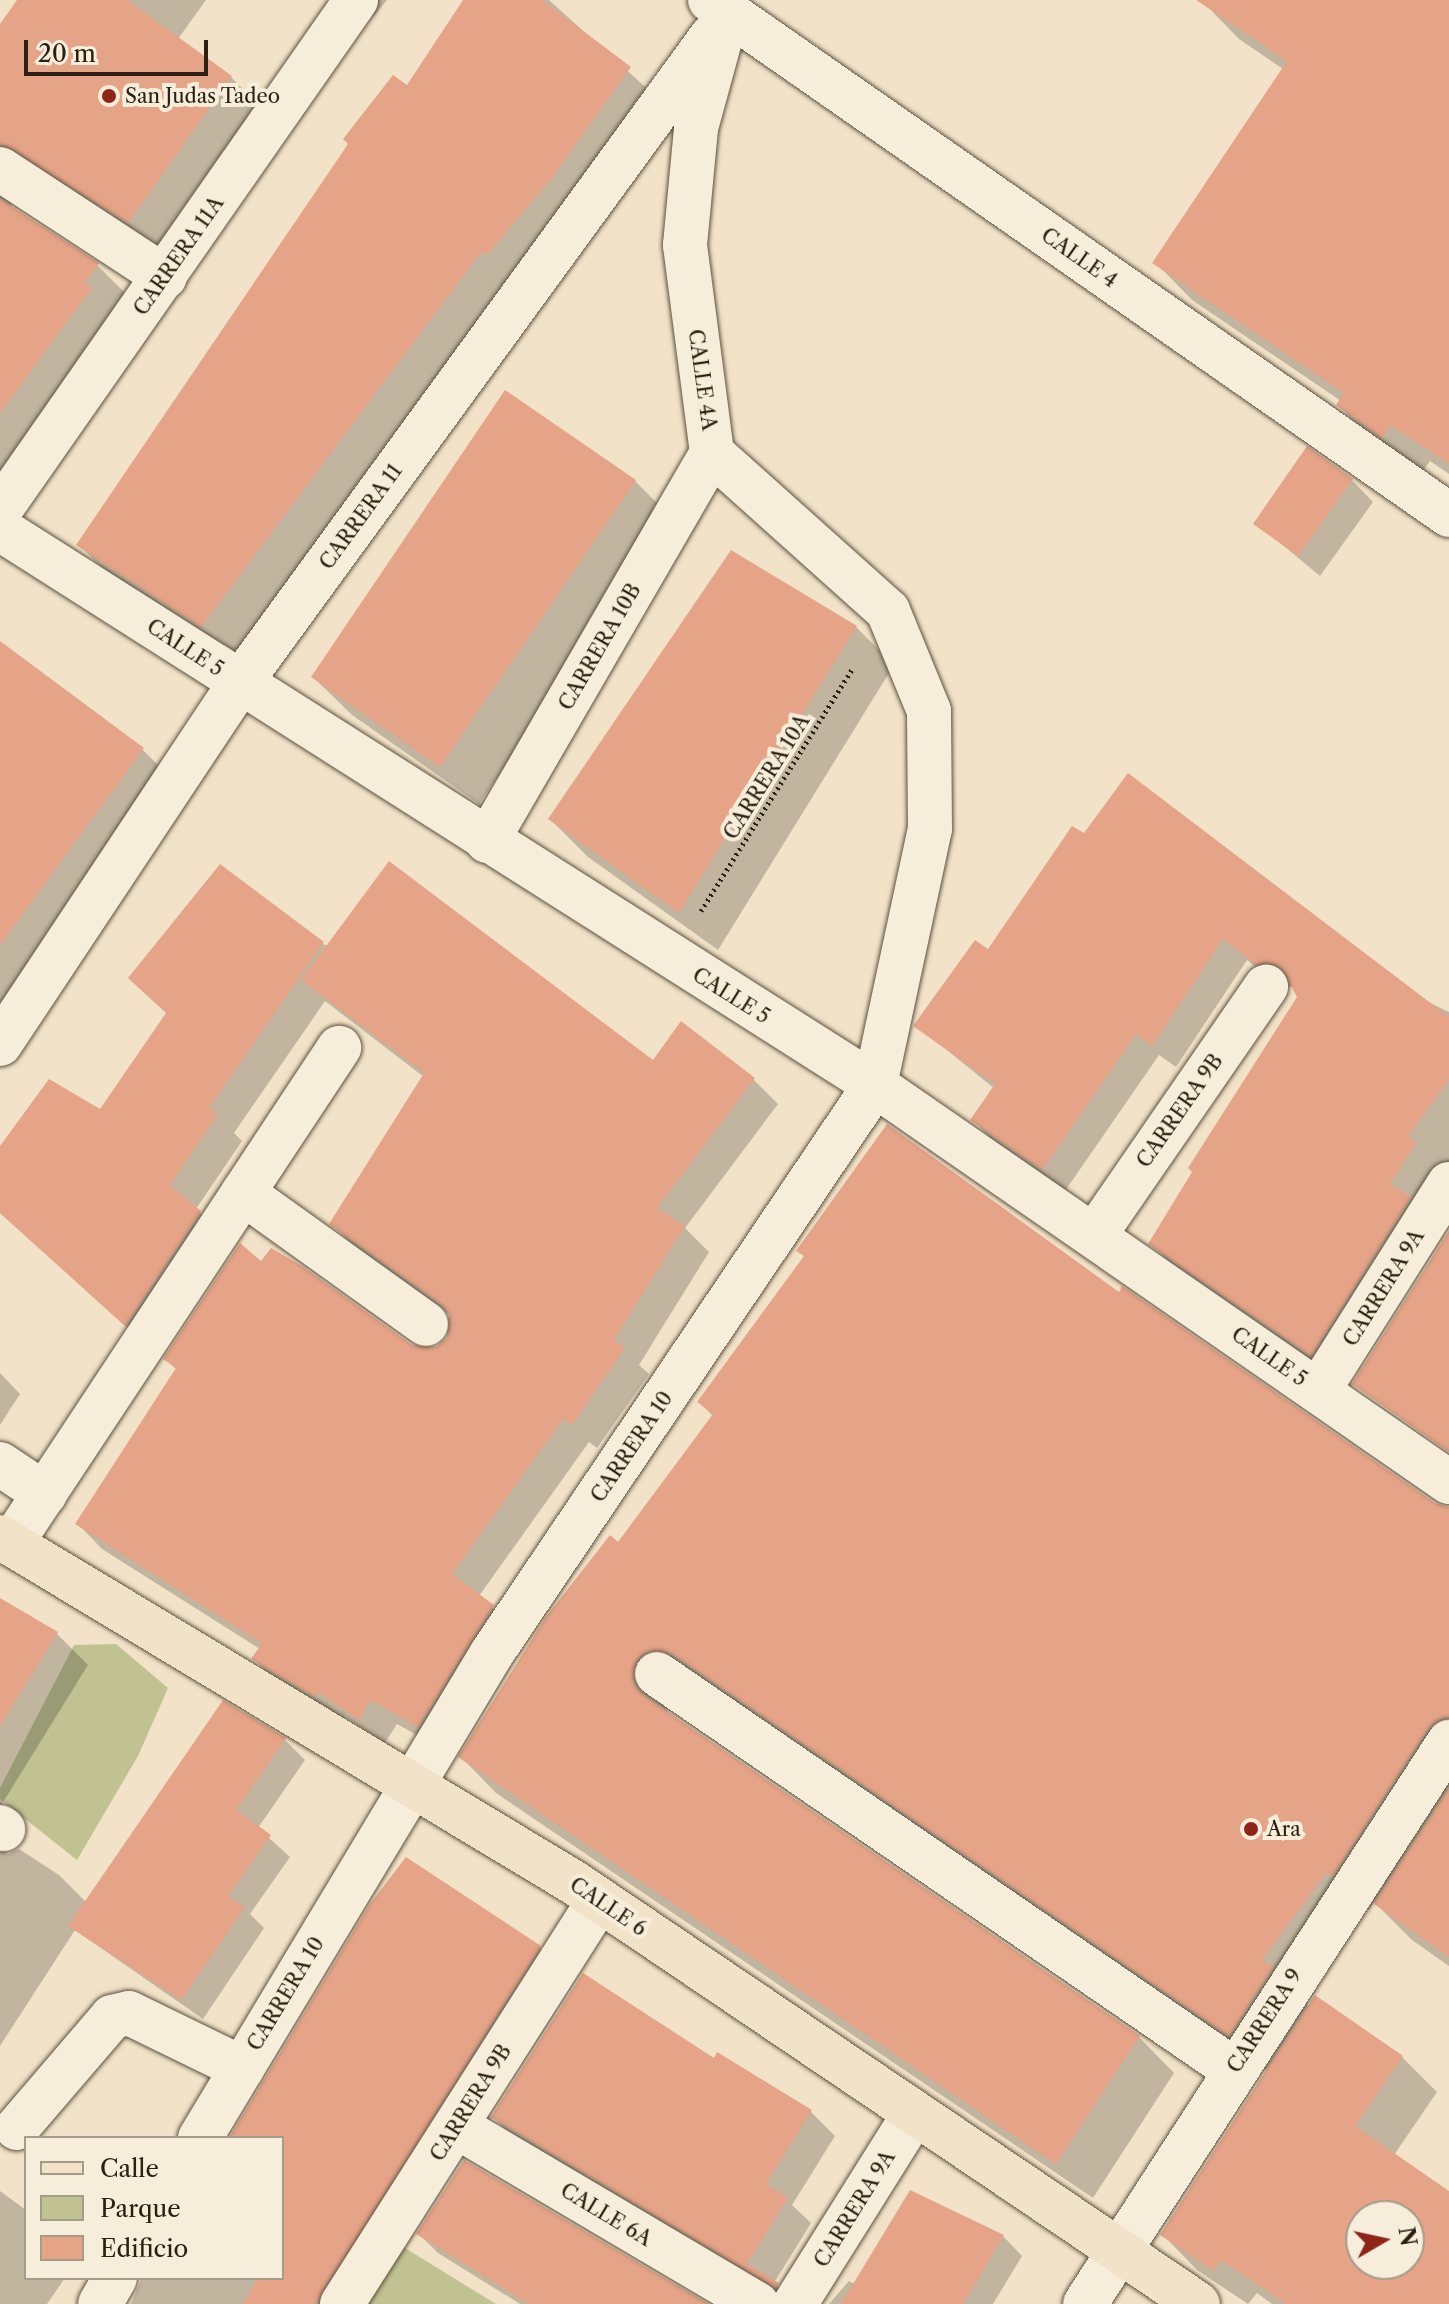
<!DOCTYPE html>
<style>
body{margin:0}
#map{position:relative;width:1449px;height:2304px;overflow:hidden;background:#f2e3c8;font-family:"Libre Caslon Text",serif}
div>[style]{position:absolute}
.green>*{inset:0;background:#c0c292}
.shadow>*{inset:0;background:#0003}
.building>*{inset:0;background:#e5a388}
.path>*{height:5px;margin-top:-2.5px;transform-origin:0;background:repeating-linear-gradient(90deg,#2b2011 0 2px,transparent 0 6px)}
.roads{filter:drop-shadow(0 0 2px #5d513f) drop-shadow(0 0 2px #5d513f)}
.minor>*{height:44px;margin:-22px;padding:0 22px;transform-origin:22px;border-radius:22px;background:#f7eddb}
.major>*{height:44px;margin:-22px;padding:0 22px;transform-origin:22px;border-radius:22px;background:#f2e3c8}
.dots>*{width:22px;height:22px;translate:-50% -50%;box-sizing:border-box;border:4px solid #f7eddb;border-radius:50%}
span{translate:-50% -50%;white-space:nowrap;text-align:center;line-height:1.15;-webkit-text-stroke:8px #f7eddb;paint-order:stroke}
.poi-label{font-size:20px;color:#2b2011}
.left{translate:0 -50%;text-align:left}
.street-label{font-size:20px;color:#2b2011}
.legend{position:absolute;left:24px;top:2136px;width:260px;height:144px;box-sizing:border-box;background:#f7eddb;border:2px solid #a59b8a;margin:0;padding:10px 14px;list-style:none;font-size:24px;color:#2b2011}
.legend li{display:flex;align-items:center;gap:16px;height:40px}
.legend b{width:40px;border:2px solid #a59b8a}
.north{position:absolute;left:1345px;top:2200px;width:80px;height:80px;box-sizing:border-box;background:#f7eddb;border:2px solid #a59b8a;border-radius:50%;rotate:81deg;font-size:22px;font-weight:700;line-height:32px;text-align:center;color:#2b2011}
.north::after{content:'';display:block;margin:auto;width:28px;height:36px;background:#8f2418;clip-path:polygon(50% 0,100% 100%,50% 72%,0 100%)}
.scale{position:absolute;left:24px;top:40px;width:184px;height:36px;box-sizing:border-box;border:4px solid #2b2011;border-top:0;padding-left:10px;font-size:24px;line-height:28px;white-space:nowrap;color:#2b2011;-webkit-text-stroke:6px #f7eddb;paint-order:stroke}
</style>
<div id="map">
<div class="green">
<i style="clip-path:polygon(116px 1644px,168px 1688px,138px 1756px,77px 1860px,0 1799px,0 1788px,74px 1645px)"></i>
<i style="clip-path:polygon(400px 2245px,496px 2304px,368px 2304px)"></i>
</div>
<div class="shadow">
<i style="clip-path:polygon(20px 0,206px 0,178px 39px,231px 77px,265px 112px,163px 256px,14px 189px,11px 208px,97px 265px,132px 300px,0 494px,0 28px)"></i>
<i style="clip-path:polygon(350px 0,387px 0,373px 17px)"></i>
<i style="clip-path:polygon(465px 0,549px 0,662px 102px,234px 658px,111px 577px,78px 544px,408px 88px)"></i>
<i style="clip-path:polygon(1201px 0,1449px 0,1449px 474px,1430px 461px,1421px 474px,1376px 443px,1338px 405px,1341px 401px,1192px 300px,1155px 262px,1283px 69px,1239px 39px)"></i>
<i style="clip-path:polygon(1352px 480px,1373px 502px,1320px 576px,1256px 523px)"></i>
<i style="clip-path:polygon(635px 481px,673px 519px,479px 804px,352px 715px,313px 677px)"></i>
<i style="clip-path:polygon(856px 627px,894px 665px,718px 950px,588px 857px,550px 819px)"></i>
<i style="clip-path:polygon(0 644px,142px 749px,179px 786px,0 1031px)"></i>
<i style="clip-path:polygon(1073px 829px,1449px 1012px,1449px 1196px,1334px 1377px,1173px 1266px,1151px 1243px,1299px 997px,1294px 987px,1280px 987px,1247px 960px,1176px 1067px,1159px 1055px,1065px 1191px,995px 1143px,973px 1120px,995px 1089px,916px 1025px,988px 952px)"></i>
<i style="clip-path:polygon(323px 944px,653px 1063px,753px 1079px,778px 1104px,685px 1228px,709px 1252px,639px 1365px,649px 1374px,597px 1448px,589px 1442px,479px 1596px,518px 1631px,444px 1750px,397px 1724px,385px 1743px,344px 1716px,340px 1721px,278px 1683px,254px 1659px,260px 1649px,102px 1549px,78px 1524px,177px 1370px,166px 1359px,262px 1264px,411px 1347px,436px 1349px,449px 1339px,451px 1316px,356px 1248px,331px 1223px,424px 1077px,325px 1001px,234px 1133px,242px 1141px,196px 1209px,225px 1238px,151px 1349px,0 1213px,0 1149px,101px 1112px)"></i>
<i style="clip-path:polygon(0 1373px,20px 1394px,0 1425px)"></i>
<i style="clip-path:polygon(evenodd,699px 1402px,1449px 1533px,1449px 1966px,1412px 1940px,1374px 1902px,1369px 1910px,1364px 1906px,1298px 1995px,1310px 2007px,1402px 2057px,1437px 2092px,1394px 2155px,1449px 2194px,1449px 2304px,1272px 2304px,1257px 2293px,1248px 2304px,1197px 2270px,1162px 2234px,1268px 2072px,709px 1688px,681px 1687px,667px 1710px,669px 1715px,1139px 2037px,1174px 2073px,1093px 2198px,496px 1793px,461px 1757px,714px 1417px,699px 1402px,1361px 2216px,1409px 2216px,1409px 2264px,1361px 2264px,1361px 2216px)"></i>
<i style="clip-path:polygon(0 1600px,57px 1634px,88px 1665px,0 1807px)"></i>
<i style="clip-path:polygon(224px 1703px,285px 1740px,305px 1760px,258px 1828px,290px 1857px,250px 1914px,264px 1928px,203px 2019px,75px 1930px,0 2046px,0 1846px,8px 1854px,19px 1849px,59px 1875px,87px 1903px)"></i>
<i style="clip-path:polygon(539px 1947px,560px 1968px,349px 2304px,131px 2304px,142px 2278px,282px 2278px,282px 2138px,232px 2138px)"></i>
<i style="clip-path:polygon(714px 2060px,811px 2112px,835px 2136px,792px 2205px,811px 2223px,774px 2283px,797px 2304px,789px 2304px,517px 2141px,493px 2117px)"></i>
<i style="clip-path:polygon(464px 2162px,709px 2304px,520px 2304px,438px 2253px,419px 2234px)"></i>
<i style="clip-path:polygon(0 2191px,26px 2210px,26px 2278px,65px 2278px,47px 2304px,0 2304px)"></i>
<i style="clip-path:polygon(1003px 2236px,1022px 2256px,993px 2304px,829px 2304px,849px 2281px,855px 2284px)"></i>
</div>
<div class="building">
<i style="clip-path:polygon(17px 0,127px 0,232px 76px,128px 223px,0 144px,0 24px)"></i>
<i style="clip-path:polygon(463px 0,542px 0,631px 67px,551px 179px,487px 255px,482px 251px,201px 627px,76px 545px,348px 144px,343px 139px,393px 75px,407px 85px)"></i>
<i style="clip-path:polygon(1196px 0,1449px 0,1449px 464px,1391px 425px,1382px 438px,1336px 405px,1344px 393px,1152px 263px,1287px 61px)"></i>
<i style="clip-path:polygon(0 199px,99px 263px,85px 283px,92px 288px,0 413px)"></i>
<i style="clip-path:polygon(505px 390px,636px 480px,440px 767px,311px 677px)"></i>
<i style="clip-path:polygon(1307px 446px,1353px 479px,1298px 556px,1253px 524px)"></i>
<i style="clip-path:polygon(731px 550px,857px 626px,679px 913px,548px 819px)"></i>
<i style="clip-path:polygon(0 641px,144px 748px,0 945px)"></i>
<i style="clip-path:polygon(1128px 773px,1449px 1017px,1449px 1080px,1408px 1136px,1417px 1142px,1390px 1184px,1411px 1197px,1311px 1356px,1148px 1244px,1192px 1172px,1188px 1168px,1297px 997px,1281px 967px,1255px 964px,1223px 939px,1152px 1046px,1136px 1034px,1042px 1170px,970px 1120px,995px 1084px,913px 1026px,975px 940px,988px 949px,1072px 826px,1084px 833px)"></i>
<i style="clip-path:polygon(389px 861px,653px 1060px,681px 1021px,755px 1078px,657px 1208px,685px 1226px,614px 1340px,625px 1348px,572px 1425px,563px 1419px,452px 1574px,494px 1605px,418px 1727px,371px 1700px,359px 1720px,318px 1692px,315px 1697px,251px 1659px,262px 1643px,75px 1524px,176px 1368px,163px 1359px,240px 1243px,261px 1261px,271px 1248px,302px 1266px,412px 1345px,436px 1347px,447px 1338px,449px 1314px,441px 1304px,329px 1224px,424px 1073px,301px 980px)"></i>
<i style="clip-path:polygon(220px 864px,324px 942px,209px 1108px,218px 1114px,170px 1185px,201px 1211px,125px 1326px,0 1213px,0 1146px,49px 1079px,100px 1109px,166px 1013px,128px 978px)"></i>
<i style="clip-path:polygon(887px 1124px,1119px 1292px,1122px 1286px,1435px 1503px,1449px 1507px,1449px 1717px,1428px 1728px,1333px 1876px,1327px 1872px,1262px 1960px,1273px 1967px,1229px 2036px,671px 1653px,647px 1651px,636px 1661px,634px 1684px,643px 1695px,1140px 2036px,1056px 2164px,458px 1757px,546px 1617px,610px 1535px,618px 1542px,713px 1414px,697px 1402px,804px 1256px,796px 1251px)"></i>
<i style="clip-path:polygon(1449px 1231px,1449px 1452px,1352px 1384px)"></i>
<i style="clip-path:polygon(0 1598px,58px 1632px,0 1726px)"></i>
<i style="clip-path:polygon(223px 1700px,286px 1738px,236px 1810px,271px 1835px,228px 1896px,245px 1907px,181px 2000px,68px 1926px)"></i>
<i style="clip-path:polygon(1449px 1788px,1449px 1957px,1374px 1904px)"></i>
<i style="clip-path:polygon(406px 1857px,541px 1946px,316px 2304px,243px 2304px,258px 2278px,282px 2278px,282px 2138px,229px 2138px,370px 1904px)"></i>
<i style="clip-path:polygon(583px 1973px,714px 2058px,717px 2052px,812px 2110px,766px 2184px,788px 2198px,747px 2264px,779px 2283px,775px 2288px,491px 2117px)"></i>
<i style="clip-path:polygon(evenodd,1315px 1995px,1403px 2056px,1355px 2126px,1449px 2191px,1449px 2304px,1286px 2304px,1221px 2260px,1214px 2271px,1160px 2235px,1315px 1995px,1361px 2216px,1409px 2216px,1409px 2264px,1361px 2264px,1361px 2216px)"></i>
<i style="clip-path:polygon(464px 2160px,708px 2304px,529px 2304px,416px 2234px)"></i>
<i style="clip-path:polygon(910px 2190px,1004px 2235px,963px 2304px,841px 2304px)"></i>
</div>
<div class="path">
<i style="left:701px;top:911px;width:287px;rotate:-58deg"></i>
</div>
<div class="roads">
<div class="minor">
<i style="left:710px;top:0;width:901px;rotate:34.87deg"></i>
<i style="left:0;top:169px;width:197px;rotate:33.2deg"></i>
<i style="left:0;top:510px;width:622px;rotate:-55.08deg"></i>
<i style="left:0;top:529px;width:1037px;rotate:32.43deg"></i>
<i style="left:875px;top:1085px;width:698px;rotate:34.67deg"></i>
<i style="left:487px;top:841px;width:449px;rotate:-59.9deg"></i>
<i style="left:0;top:1044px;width:433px;rotate:-56.4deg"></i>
<i style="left:240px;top:683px;width:801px;rotate:-53.89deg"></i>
<i style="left:243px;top:1193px;width:225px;rotate:35.6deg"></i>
<i style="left:1094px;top:1236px;width:303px;rotate:-55.4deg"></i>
<i style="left:1318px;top:1391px;width:245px;rotate:-57.7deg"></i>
<i style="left:0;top:1464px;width:54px;rotate:33.7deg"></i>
<i style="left:11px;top:1544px;width:595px;rotate:-56.52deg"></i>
<i style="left:657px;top:1674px;width:698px;rotate:34.44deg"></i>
<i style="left:0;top:1827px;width:4px;rotate:34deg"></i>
<i style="left:456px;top:2126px;width:350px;rotate:30.6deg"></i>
<i style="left:17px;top:2128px;width:146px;rotate:-49.4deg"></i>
<i style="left:112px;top:2017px;width:17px;rotate:-13deg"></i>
<i style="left:129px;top:2013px;width:126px;rotate:26deg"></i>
<i style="left:200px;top:2138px;width:566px;rotate:-58.95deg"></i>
<i style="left:492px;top:1653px;width:685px;rotate:-56.01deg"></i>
<i style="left:875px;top:1085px;width:262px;rotate:-77.9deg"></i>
<i style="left:930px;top:829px;width:118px;rotate:-90.5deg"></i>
<i style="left:929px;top:711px;width:108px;rotate:-112.3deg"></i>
<i style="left:888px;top:611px;width:237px;rotate:-138.1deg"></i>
<i style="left:712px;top:453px;width:210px;rotate:-97.4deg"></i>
<i style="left:685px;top:245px;width:118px;rotate:-84.6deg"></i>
<i style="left:696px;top:128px;width:117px;rotate:-74.7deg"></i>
<i style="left:100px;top:2304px;width:30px;rotate:-60deg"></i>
<i style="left:342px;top:2304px;width:478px;rotate:-57.5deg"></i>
<i style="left:795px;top:2304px;width:224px;rotate:-57.9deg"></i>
<i style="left:1085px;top:2304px;width:670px;rotate:-57.07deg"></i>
</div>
<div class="major">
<i style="left:0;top:1537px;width:669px;rotate:31.05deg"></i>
<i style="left:573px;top:1882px;width:754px;rotate:34.03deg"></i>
</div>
</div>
<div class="dots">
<i style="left:109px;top:96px;background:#8f2418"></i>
<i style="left:1251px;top:1829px;background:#8f2418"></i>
</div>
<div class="poi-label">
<span class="left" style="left:125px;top:96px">San Judas Tadeo</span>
<span class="left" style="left:1267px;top:1829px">Ara</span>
</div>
<div class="street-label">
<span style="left:179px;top:256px;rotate:-55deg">CARRERA 11A</span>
<span style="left:1079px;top:258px;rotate:35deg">CALLE 4</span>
<span style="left:702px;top:380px;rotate:82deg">CALLE 4A</span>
<span style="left:361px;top:517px;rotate:-54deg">CARRERA 11</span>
<span style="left:600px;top:647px;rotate:-60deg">CARRERA 10B</span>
<span style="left:185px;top:648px;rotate:33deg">CALLE 5</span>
<span style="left:767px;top:777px;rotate:-58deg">CARRERA 10A</span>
<span style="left:731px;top:996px;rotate:32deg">CALLE 5</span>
<span style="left:1180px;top:1111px;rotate:-55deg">CARRERA 9B</span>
<span style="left:1384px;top:1288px;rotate:-58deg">CARRERA 9A</span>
<span style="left:1269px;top:1357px;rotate:35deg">CALLE 5</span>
<span style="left:632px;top:1447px;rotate:-56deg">CARRERA 10</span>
<span style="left:608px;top:1907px;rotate:34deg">CALLE 6</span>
<span style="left:286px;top:1994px;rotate:-59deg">CARRERA 10</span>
<span style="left:1265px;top:2021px;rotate:-57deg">CARRERA 9</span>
<span style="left:471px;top:2103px;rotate:-58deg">CARRERA 9B</span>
<span style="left:855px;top:2209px;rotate:-58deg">CARRERA 9A</span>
<span style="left:606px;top:2215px;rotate:31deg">CALLE 6A</span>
</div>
<ul class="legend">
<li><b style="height:10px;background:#f2e3c8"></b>Calle</li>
<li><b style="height:22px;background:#c0c292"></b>Parque</li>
<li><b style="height:22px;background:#e5a388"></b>Edificio</li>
</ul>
<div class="north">N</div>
<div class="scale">20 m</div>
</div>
